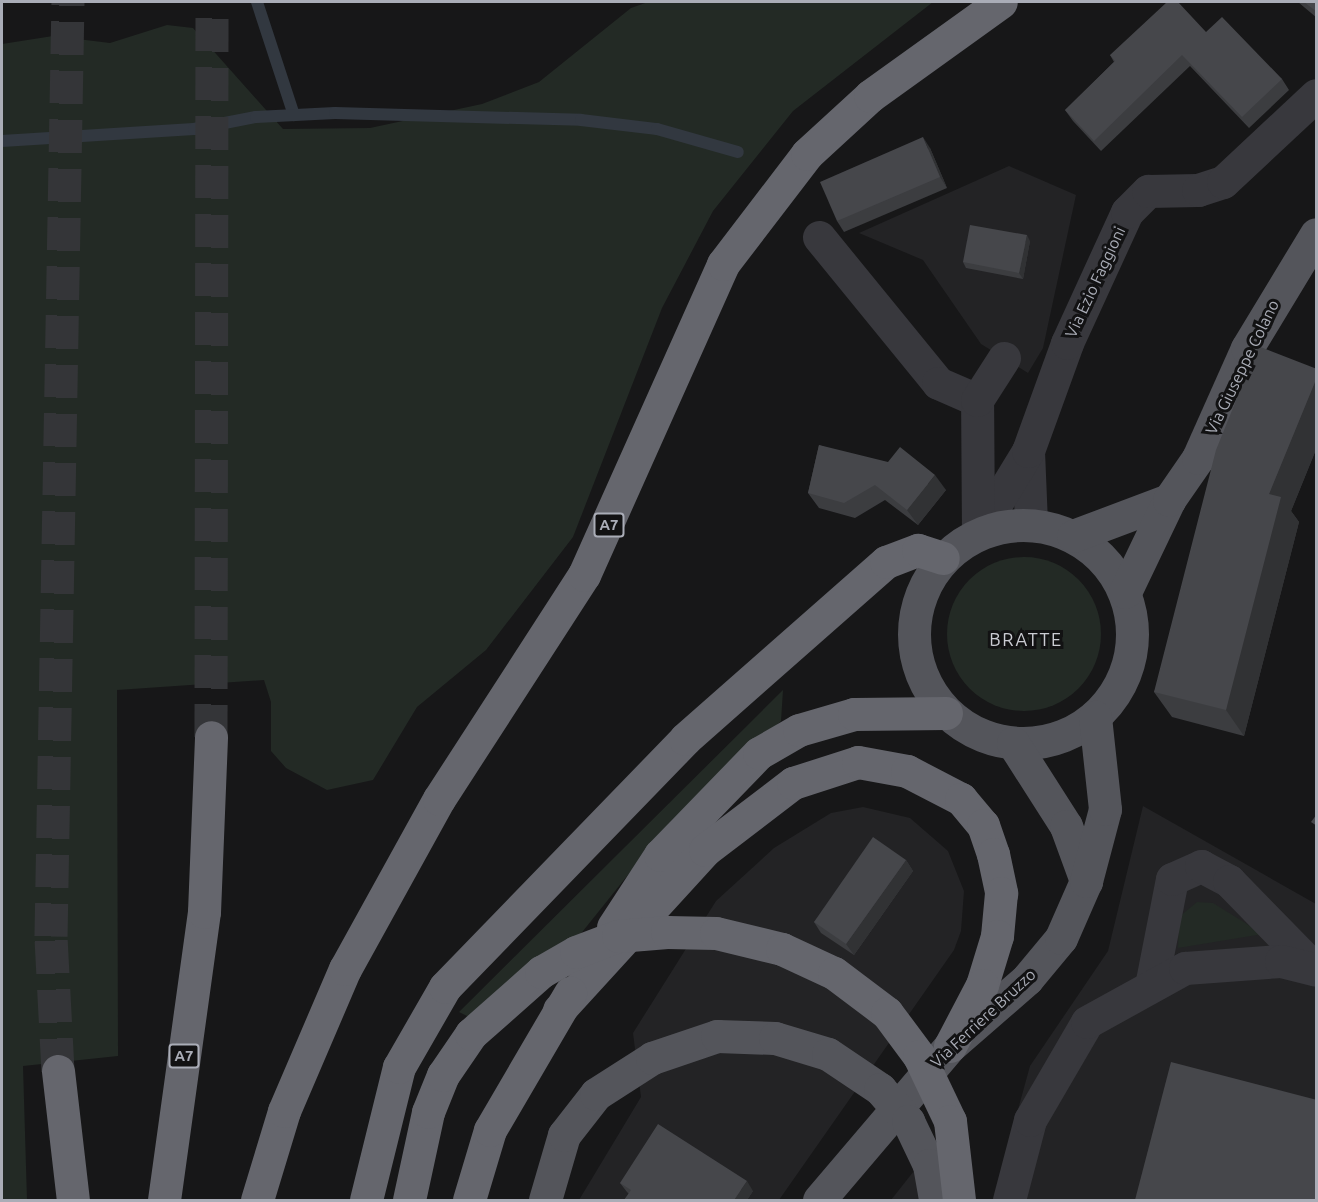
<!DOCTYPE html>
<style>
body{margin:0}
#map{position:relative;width:1318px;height:1202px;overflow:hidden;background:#171718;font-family:Ubuntu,sans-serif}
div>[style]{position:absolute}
.built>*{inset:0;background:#232325}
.green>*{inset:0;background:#232a25}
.round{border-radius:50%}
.stream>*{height:12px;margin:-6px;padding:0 6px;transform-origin:6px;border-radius:6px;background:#323840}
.highway-tunnel>*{height:33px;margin-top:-16.5px;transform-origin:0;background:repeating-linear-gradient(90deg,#343538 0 33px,transparent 0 49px)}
.minor>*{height:33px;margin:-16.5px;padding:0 16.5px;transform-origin:16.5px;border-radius:16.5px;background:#38383d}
.major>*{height:33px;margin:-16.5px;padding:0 16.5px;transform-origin:16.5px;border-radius:16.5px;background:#54555b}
.major>.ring{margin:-16.5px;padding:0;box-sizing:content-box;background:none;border:33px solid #54555b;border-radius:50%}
.highway>*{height:33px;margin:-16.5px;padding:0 16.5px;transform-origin:16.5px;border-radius:16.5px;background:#65666d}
.major-bridge>*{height:33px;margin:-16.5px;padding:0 16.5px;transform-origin:16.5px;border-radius:16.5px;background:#54555b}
.highway-bridge>*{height:33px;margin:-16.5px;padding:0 16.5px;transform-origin:16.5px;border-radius:16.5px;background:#65666d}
.wall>*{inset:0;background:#3c3d40}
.shaded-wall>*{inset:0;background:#313234}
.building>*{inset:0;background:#46474b}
span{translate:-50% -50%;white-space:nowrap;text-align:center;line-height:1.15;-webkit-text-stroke:6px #121213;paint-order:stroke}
.shield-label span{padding:2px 4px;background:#121213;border:2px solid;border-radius:4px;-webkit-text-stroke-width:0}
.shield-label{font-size:15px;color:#aaadb7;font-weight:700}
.street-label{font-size:16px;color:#aaadb7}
.neighbourhood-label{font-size:18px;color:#cbccd3;letter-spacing:1.5px}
.frame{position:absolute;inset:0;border:3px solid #aaadb7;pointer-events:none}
</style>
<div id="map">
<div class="built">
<i style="clip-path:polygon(1009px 166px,1076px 195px,1043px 348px,1028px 373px,981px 344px,923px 260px,859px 233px)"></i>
<i style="clip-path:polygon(1143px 806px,1316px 904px,1316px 1200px,993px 1200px,1030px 1066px,1108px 951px)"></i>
<i style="clip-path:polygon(863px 807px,910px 818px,948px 851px,964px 891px,961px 931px,954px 950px,779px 1200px,579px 1200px,641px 1097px,633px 1033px,716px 901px,774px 848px,831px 813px)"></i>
<i style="clip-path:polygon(936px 1143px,946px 1200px,891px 1200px)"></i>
</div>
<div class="green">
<i style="clip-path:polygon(648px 2px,933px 2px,793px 111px,713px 211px,662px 308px,573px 537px,486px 650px,417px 707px,373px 780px,327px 790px,286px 768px,271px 751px,271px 702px,264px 680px,117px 690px,118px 1056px,23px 1066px,27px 1200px,2px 1200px,2px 44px,53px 36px,110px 43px,167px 25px,193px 28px,283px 129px,370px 128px,482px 104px,539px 82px,631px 8px)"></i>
<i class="round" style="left:947px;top:557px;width:154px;height:154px"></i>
<i style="clip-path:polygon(783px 690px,781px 721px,672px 820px,579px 936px,469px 1017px,459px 1012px)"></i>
<i style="clip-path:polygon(1197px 902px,1213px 903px,1263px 934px,1178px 948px,1179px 917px)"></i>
</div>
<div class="stream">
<i style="left:257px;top:2px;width:119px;rotate:71.9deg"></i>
<i style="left:2px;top:141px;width:192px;rotate:-3.6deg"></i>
<i style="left:194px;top:129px;width:63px;rotate:-11deg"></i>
<i style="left:256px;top:117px;width:79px;rotate:-2.9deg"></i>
<i style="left:335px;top:113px;width:246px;rotate:1.6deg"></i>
<i style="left:581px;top:120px;width:77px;rotate:6.8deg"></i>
<i style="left:657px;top:129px;width:84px;rotate:15.9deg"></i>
</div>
<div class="highway-tunnel">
<i style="left:211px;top:737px;width:735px;rotate:-89.92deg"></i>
<i style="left:58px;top:1071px;width:135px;rotate:-93deg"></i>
<i style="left:51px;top:936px;width:934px;rotate:-88.96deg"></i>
</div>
<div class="minor">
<i style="left:819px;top:237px;width:188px;rotate:50.8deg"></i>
<i style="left:938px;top:383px;width:43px;rotate:23.6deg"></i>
<i style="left:1028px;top:451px;width:73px;rotate:87.6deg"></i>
<i style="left:978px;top:533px;width:96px;rotate:-58.6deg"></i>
<i style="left:1028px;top:451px;width:115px;rotate:-70.1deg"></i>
<i style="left:1067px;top:343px;width:144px;rotate:-65.4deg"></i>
<i style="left:1127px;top:212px;width:30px;rotate:-45deg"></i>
<i style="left:1148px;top:191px;width:50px;rotate:-1.1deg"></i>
<i style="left:1198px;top:190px;width:26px;rotate:-18deg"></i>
<i style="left:1223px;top:182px;width:127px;rotate:-43.1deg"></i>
<i style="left:978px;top:533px;width:133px;rotate:-90.4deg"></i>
<i style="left:977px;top:400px;width:50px;rotate:-57.3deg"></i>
<i style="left:1151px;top:986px;width:109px;rotate:-78.9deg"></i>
<i style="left:1172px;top:879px;width:32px;rotate:-24deg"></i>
<i style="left:1201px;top:866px;width:32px;rotate:28deg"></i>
<i style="left:1229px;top:881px;width:123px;rotate:45.7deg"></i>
<i style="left:1009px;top:1200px;width:83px;rotate:-75.3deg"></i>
<i style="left:1030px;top:1120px;width:113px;rotate:-59.8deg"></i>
<i style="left:1087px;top:1022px;width:112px;rotate:-28.9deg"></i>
<i style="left:1185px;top:968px;width:96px;rotate:-4.2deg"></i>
<i style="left:1281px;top:961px;width:36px;rotate:14deg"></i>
</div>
<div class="major">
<i class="ring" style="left:914px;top:525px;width:185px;height:185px"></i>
<i style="left:1073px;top:536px;width:103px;rotate:-20.6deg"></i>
<i style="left:1125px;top:592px;width:102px;rotate:-64.4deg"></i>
<i style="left:1169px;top:500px;width:51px;rotate:-55.4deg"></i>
<i style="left:1198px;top:458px;width:120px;rotate:-66deg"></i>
<i style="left:1247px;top:348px;width:133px;rotate:-58.8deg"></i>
<i style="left:1013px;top:743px;width:98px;rotate:57.4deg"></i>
<i style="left:1066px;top:826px;width:59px;rotate:70deg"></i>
<i style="left:819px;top:1200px;width:202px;rotate:-49.6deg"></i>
<i style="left:950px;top:1046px;width:102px;rotate:-41deg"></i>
<i style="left:1027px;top:979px;width:53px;rotate:-50.3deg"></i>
<i style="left:1061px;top:938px;width:62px;rotate:-66.3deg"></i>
<i style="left:1086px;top:881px;width:74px;rotate:-75.2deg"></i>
<i style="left:1105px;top:809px;width:93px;rotate:-96.2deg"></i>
</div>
<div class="highway">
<i style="left:613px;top:927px;width:86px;rotate:-56.9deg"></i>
<i style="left:660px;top:855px;width:142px;rotate:-45.9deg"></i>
<i style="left:759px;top:753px;width:46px;rotate:-29.9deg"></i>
<i style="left:799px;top:730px;width:57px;rotate:-16.2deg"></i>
<i style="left:854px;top:714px;width:92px;rotate:-0.6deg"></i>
<i style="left:559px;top:1010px;width:217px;rotate:-47.6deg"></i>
<i style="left:705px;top:850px;width:111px;rotate:-37.3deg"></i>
<i style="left:793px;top:783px;width:68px;rotate:-17.9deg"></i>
<i style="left:858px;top:762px;width:50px;rotate:10.4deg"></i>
<i style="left:907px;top:771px;width:61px;rotate:27.4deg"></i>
<i style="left:961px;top:799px;width:34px;rotate:50deg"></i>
<i style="left:983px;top:825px;width:31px;rotate:71deg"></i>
<i style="left:993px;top:854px;width:40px;rotate:78deg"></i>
<i style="left:1001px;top:893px;width:43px;rotate:95.3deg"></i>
<i style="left:997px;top:936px;width:51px;rotate:107deg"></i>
<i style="left:982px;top:985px;width:69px;rotate:117.7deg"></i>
<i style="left:58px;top:1071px;width:130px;rotate:83.4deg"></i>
<i style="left:164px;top:1200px;width:291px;rotate:-82.1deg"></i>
<i style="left:204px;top:912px;width:175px;rotate:-87.7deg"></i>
<i style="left:257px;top:1200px;width:93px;rotate:-73.1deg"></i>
<i style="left:284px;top:1111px;width:155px;rotate:-66.8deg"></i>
<i style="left:345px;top:969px;width:194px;rotate:-61.1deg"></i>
<i style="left:439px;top:799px;width:267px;rotate:-57.1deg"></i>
<i style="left:584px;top:575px;width:341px;rotate:-65.9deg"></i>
<i style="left:723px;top:264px;width:138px;rotate:-52.6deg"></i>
<i style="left:807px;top:154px;width:86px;rotate:-42.6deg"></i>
<i style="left:870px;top:96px;width:161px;rotate:-35.7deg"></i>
<i style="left:366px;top:1200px;width:137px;rotate:-76.1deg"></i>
<i style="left:399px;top:1067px;width:92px;rotate:-60.1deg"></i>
<i style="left:445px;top:987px;width:345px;rotate:-45.9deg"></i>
<i style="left:685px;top:739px;width:268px;rotate:-41.4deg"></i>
<i style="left:886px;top:562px;width:34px;rotate:-21deg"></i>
<i style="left:918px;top:550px;width:26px;rotate:18deg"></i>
<i style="left:469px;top:1200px;width:73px;rotate:-73.3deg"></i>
<i style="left:490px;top:1130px;width:159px;rotate:-59.7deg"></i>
</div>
<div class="major-bridge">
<i style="left:545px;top:1200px;width:68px;rotate:-73.7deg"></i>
<i style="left:564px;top:1135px;width:52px;rotate:-52deg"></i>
<i style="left:596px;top:1094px;width:67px;rotate:-32.7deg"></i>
<i style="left:652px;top:1058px;width:69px;rotate:-18.7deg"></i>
<i style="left:717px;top:1036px;width:58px;rotate:2deg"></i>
<i style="left:775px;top:1038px;width:55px;rotate:16.8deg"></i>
<i style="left:828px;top:1054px;width:63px;rotate:33.9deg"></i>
<i style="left:880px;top:1089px;width:43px;rotate:48.8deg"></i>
<i style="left:908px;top:1121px;width:49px;rotate:64.5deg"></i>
<i style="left:929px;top:1165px;width:36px;rotate:80deg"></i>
</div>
<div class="highway-bridge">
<i style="left:409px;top:1200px;width:90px;rotate:-77.8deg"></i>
<i style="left:428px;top:1112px;width:40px;rotate:-68deg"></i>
<i style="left:443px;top:1075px;width:50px;rotate:-55.7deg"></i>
<i style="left:471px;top:1034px;width:94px;rotate:-41.5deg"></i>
<i style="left:541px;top:972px;width:40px;rotate:-29.7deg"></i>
<i style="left:576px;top:952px;width:45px;rotate:-20.9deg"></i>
<i style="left:618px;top:936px;width:49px;rotate:-4.7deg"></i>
<i style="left:667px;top:932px;width:49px;rotate:1.2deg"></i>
<i style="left:716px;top:933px;width:68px;rotate:13.6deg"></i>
<i style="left:782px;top:949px;width:57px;rotate:24.8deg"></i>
<i style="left:834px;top:973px;width:66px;rotate:37deg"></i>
<i style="left:887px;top:1013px;width:54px;rotate:53.3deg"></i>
<i style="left:919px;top:1056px;width:72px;rotate:64.5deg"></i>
<i style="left:950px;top:1121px;width:80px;rotate:83.5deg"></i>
</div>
<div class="wall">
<i style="clip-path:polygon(1298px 2px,1317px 2px,1317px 18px)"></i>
<i style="clip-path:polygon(1206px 32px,1282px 79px,1289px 90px,1249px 128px,1190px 66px,1101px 151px,1073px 121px,1065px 110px,1114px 62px,1110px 55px)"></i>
<i style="clip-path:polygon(930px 148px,947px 188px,844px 232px,837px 221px)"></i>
<i style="clip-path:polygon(1030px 241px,1023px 279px,966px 268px,963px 262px)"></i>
<i style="clip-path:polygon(1317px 369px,1317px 447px,1291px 511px,1299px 522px,1244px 736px,1172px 717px,1154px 692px)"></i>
<i style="clip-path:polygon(819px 445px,946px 490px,918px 525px,885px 500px,855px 518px,819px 508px,808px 493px)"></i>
<i style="clip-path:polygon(906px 860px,913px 871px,854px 955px,821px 933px,814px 922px)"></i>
<i style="clip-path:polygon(620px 1183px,753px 1191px,747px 1200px,624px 1200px,629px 1194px,627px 1192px)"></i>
</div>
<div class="shaded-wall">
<i style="clip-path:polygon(923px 137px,930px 148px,947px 188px,940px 177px)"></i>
<i style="clip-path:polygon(1027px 235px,1030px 241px,1023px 279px,1019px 273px)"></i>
<i style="clip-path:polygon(1317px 377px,1317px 447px,1291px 511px,1299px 522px,1244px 736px,1226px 710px,1269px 494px)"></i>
<i style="clip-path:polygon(935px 475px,946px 490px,918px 525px,907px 510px)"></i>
<i style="clip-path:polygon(906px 860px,913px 871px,854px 955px,846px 944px)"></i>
<i style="clip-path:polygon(747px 1181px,753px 1191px,747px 1200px,734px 1200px)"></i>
</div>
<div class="building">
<i style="clip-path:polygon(1167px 2px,1178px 2px,1206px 32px,1222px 17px,1282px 79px,1242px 117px,1182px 55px,1094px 141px,1065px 110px,1115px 61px,1110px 55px)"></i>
<i style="clip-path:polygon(1304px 2px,1317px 2px,1317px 12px)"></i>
<i style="clip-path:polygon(923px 137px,940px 177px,837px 221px,820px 182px)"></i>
<i style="clip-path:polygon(970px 225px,1027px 235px,1019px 273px,963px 262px)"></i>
<i style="clip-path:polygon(1258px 346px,1317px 369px,1317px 377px,1269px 494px,1281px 497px,1226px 710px,1154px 692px,1216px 450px)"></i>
<i style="clip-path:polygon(819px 445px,888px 462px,900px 447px,935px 475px,907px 510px,875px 485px,844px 503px,808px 493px)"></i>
<i style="clip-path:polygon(1317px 814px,1317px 826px,1311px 822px)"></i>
<i style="clip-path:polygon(873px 837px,906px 860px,846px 944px,814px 922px)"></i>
<i style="clip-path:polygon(1171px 1062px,1317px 1100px,1317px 1200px,1135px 1200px)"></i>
<i style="clip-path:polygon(658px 1124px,747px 1181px,734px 1200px,624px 1200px,631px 1190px,620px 1183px)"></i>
</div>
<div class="shield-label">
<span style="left:609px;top:525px">A7</span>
<span style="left:184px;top:1056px">A7</span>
</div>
<div class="street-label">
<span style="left:1095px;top:282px;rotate:-65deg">Via Ezio Faggioni</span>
<span style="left:1242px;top:367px;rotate:-64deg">Via Giuseppe Colano</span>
<span style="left:983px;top:1018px;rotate:-43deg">Via Ferriere Bruzzo</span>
</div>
<div class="neighbourhood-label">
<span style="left:1026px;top:639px">BRATTE</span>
</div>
<div class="frame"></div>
</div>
